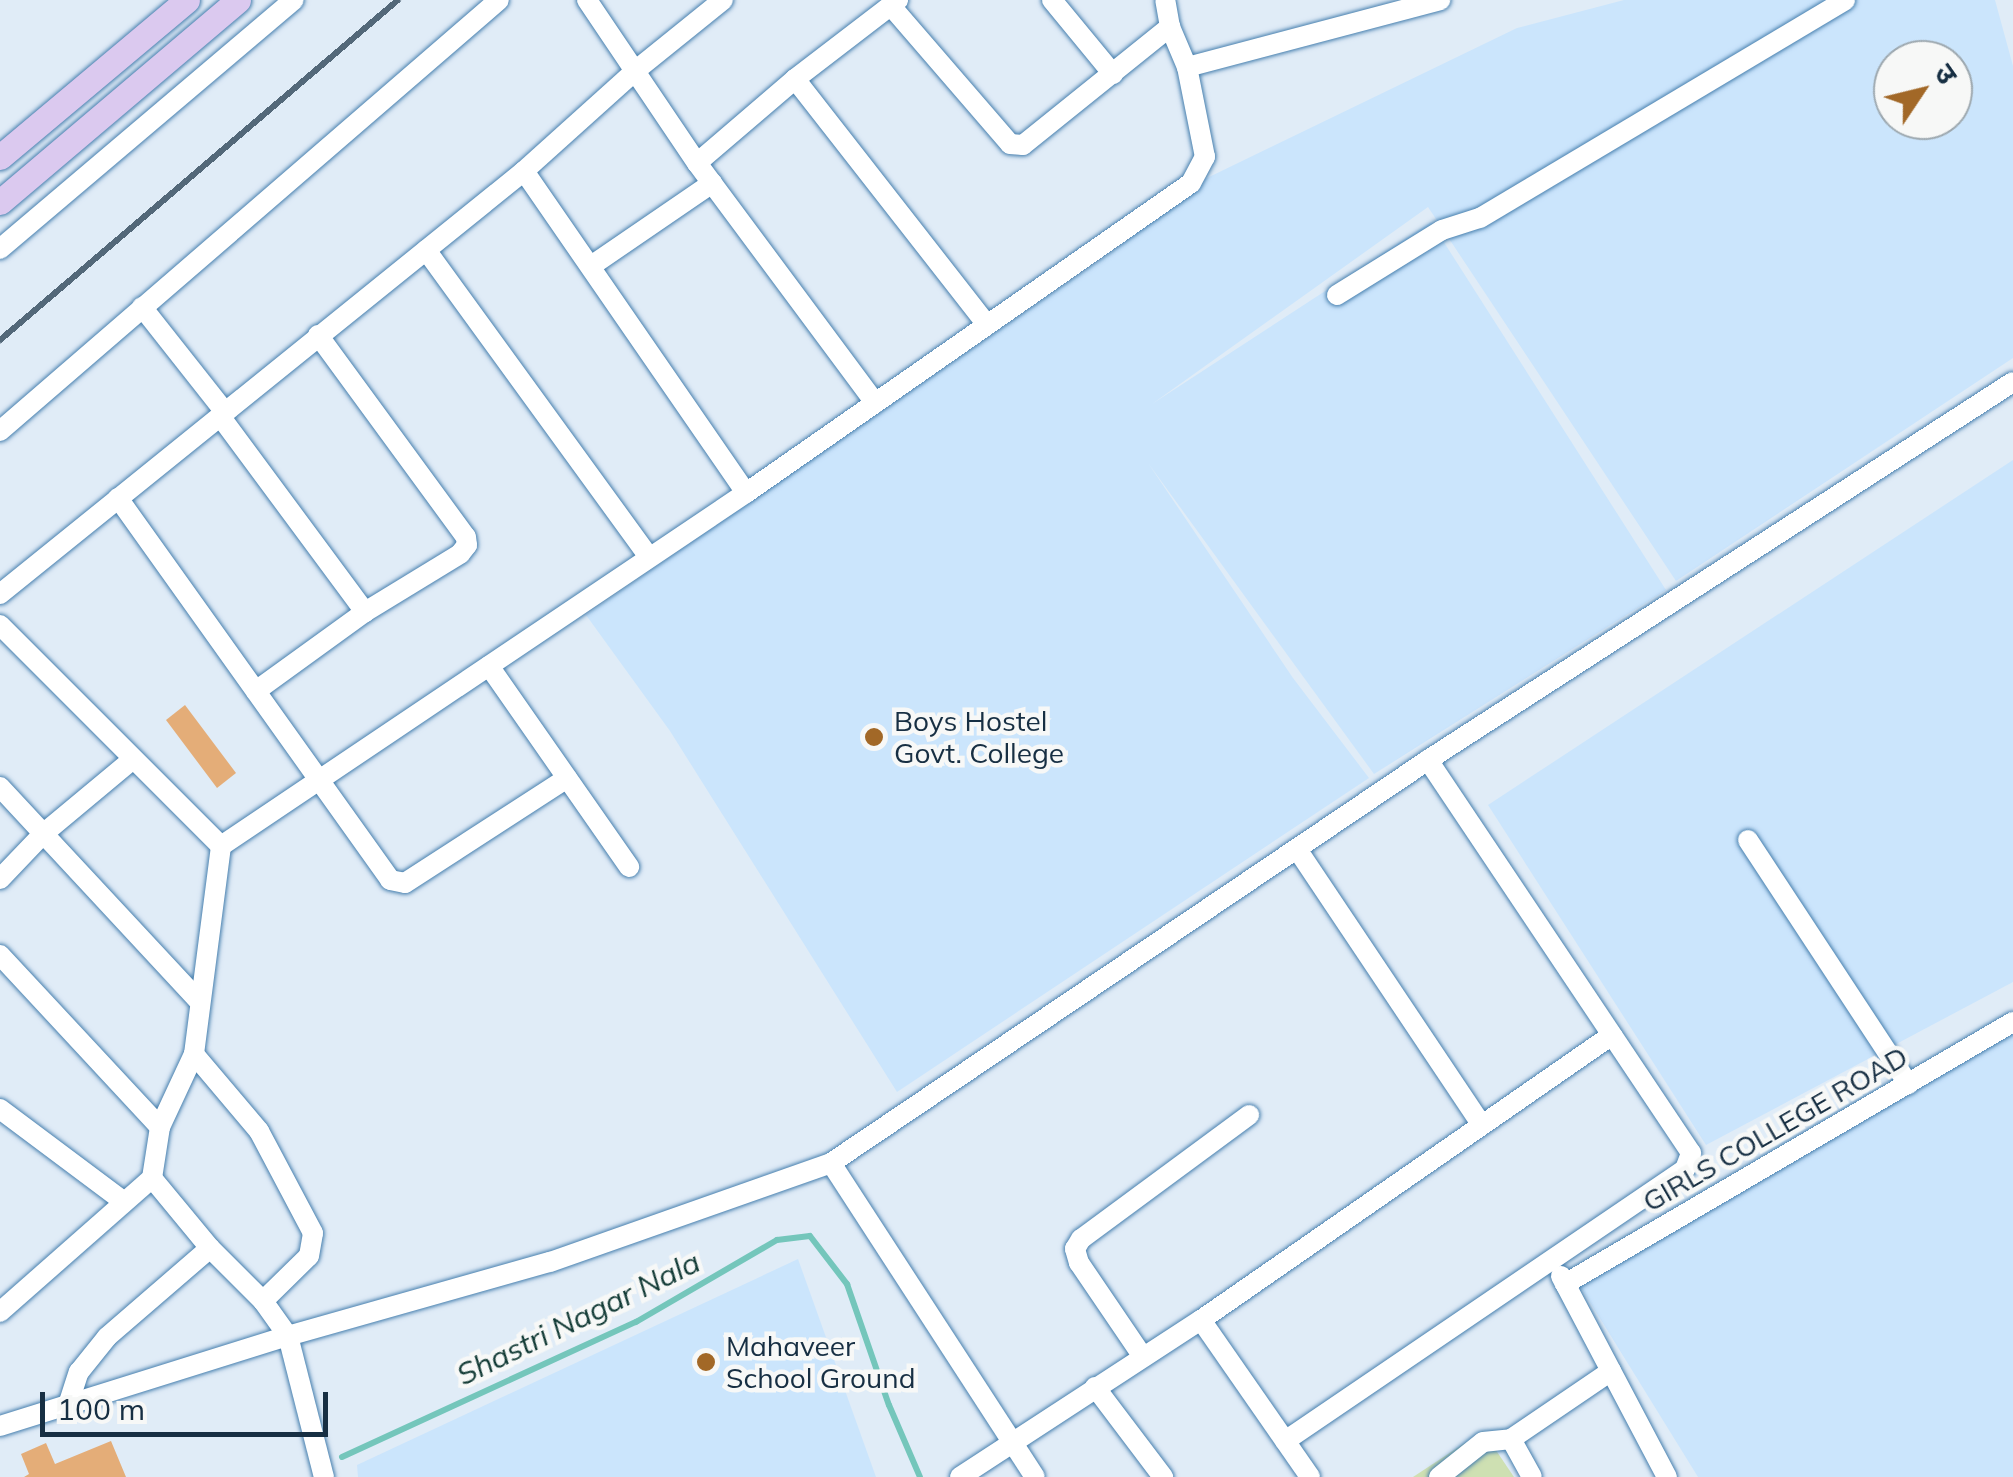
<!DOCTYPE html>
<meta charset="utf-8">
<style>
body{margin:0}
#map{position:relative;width:2013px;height:1477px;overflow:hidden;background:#e0ecf7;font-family:Mulish,"Noto Sans Devanagari",sans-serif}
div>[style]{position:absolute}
.built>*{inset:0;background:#cbe5fc}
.green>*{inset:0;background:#cee0b2}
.stream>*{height:6px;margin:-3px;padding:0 3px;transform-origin:3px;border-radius:3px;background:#74c6bb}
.building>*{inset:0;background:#e4ad78}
.roads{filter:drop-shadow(0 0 2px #467fae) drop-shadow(0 0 2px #467fae)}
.minor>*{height:20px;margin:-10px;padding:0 10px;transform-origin:10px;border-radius:10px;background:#fff}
.major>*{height:25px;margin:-12.5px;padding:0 12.5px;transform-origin:12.5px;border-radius:12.5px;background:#dbc9ef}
.rail>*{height:6px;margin:-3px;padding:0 3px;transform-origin:3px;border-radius:3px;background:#536879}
.dots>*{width:28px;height:28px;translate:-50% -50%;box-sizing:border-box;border:5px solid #f7f8f7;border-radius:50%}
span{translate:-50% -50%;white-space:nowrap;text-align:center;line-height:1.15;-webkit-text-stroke:9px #f7f8f7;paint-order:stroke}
.poi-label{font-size:28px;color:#172f43}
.left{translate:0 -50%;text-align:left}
.street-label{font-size:28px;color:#172f43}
.water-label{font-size:30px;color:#143c37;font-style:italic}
.north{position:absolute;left:1873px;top:40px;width:100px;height:100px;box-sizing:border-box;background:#f7f8f7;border:2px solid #9da8af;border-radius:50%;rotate:55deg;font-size:28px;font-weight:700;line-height:40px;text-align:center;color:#172f43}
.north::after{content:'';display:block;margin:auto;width:35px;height:45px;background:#a26827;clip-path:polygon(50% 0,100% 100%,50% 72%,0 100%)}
.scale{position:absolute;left:40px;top:1392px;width:288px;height:45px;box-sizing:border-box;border:5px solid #172f43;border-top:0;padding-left:12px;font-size:30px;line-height:35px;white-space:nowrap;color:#172f43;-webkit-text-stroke:8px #f7f8f7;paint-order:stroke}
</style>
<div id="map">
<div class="built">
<i style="clip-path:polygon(evenodd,1624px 0,1995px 0,2013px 66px,2013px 358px,1676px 581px,1428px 207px,1152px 404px,1431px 222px,1666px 590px,1374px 774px,1148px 463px,1293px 678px,1369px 778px,897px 1092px,670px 731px,586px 615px,1114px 251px,1205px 179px,1517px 28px,1624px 0,1893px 60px,1953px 60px,1953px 120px,1893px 120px,1893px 60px)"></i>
<i style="clip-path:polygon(2013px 460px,2013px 982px,1706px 1145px,1488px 805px)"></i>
<i style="clip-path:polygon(2013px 1034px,2013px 1477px,1698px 1477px,1575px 1278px)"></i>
<i style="clip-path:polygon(798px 1259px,876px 1477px,358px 1477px,357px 1465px)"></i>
</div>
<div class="green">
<i style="clip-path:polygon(1483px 1431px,1514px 1477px,1413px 1477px)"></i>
</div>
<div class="stream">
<i style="left:342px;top:1457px;width:324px;rotate:-24.7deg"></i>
<i style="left:636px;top:1322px;width:163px;rotate:-30.2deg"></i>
<i style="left:777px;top:1240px;width:33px;rotate:-7deg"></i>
<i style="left:810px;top:1236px;width:61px;rotate:52.4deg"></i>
<i style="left:847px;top:1284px;width:128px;rotate:70.9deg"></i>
<i style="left:889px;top:1405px;width:78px;rotate:66.7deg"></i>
</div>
<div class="building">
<i style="clip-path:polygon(185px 705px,236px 773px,217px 788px,166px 720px)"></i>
<i style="clip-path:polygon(111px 1441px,126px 1477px,24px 1477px,29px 1474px,21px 1454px,46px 1443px,55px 1464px)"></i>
</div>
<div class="roads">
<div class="minor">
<i style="left:587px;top:0;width:197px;rotate:56deg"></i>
<i style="left:697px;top:163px;width:129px;rotate:-40.6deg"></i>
<i style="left:795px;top:79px;width:130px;rotate:-37.5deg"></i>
<i style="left:1052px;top:0;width:96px;rotate:50.5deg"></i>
<i style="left:891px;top:6px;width:182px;rotate:49.2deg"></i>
<i style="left:1010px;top:144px;width:13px;rotate:4deg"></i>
<i style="left:1023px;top:145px;width:189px;rotate:-38.8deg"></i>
<i style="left:1187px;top:67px;width:262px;rotate:-14.8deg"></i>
<i style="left:795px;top:79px;width:312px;rotate:52deg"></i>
<i style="left:697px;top:163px;width:299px;rotate:53.4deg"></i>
<i style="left:524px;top:171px;width:391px;rotate:55.4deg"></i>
<i style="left:0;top:249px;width:385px;rotate:-40.3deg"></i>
<i style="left:426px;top:250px;width:378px;rotate:54deg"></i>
<i style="left:591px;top:266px;width:147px;rotate:-34.4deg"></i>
<i style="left:1337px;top:295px;width:123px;rotate:-31.8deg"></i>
<i style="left:1442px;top:230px;width:40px;rotate:-18deg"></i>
<i style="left:1480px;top:218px;width:425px;rotate:-30.8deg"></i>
<i style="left:142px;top:307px;width:134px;rotate:51.7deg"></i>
<i style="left:318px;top:335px;width:250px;rotate:53.8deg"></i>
<i style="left:466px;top:537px;width:8px;rotate:83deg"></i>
<i style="left:467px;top:545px;width:11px;rotate:128deg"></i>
<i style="left:460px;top:554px;width:111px;rotate:148.6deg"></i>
<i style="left:220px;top:416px;width:244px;rotate:53.5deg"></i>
<i style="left:365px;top:612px;width:135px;rotate:144.1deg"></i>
<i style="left:0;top:431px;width:659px;rotate:-40.82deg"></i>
<i style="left:118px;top:498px;width:469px;rotate:54.5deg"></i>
<i style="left:390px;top:880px;width:15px;rotate:11deg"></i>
<i style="left:405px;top:883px;width:193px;rotate:-32.9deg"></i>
<i style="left:0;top:594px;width:673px;rotate:-38.91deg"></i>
<i style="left:524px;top:171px;width:149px;rotate:-42deg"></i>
<i style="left:635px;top:71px;width:113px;rotate:-38.9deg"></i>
<i style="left:0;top:625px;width:313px;rotate:45deg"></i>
<i style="left:221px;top:846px;width:633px;rotate:-33.92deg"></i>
<i style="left:746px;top:493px;width:542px;rotate:-34.86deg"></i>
<i style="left:1191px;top:183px;width:30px;rotate:-62deg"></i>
<i style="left:1205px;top:157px;width:92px;rotate:-101.3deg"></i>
<i style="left:1187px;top:67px;width:43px;rotate:-113deg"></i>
<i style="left:1170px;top:27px;width:27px;rotate:-100deg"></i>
<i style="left:489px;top:666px;width:245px;rotate:55.1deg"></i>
<i style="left:0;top:787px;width:292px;rotate:47.1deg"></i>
<i style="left:1748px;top:840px;width:292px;rotate:56.7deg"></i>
<i style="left:1297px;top:849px;width:332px;rotate:56.2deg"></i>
<i style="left:0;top:879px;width:62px;rotate:-46.3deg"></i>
<i style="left:43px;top:834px;width:117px;rotate:-39.8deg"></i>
<i style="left:0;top:955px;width:235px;rotate:47.1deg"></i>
<i style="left:194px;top:1054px;width:210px;rotate:-82.6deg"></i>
<i style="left:0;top:1109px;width:154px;rotate:36.8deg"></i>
<i style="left:831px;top:1163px;width:374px;rotate:57deg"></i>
<i style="left:1561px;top:1276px;width:227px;rotate:62.2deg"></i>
<i style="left:1565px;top:1284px;width:519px;rotate:-30.32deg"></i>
<i style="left:263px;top:1301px;width:64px;rotate:-44.4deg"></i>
<i style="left:309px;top:1256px;width:23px;rotate:-80deg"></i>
<i style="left:313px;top:1233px;width:115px;rotate:-117.9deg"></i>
<i style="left:259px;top:1131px;width:101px;rotate:-130.2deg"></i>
<i style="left:194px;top:1054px;width:81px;rotate:115deg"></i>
<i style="left:160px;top:1127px;width:52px;rotate:98.9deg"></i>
<i style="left:152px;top:1178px;width:91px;rotate:50.4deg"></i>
<i style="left:210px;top:1248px;width:75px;rotate:45deg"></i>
<i style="left:263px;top:1301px;width:43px;rotate:54.5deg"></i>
<i style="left:288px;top:1336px;width:146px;rotate:75.7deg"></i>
<i style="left:0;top:1312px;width:203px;rotate:-41.4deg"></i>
<i style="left:1201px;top:1320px;width:191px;rotate:55.2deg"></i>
<i style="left:1143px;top:1357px;width:114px;rotate:-124.2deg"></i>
<i style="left:1079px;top:1263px;width:15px;rotate:-106deg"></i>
<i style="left:1075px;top:1249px;width:12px;rotate:-59deg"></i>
<i style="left:1081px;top:1239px;width:209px;rotate:-36.4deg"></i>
<i style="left:1095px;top:1387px;width:113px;rotate:52.9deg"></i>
<i style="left:68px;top:1405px;width:35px;rotate:-72deg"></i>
<i style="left:79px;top:1372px;width:45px;rotate:-51.3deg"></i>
<i style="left:107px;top:1337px;width:136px;rotate:-40.8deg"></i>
<i style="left:0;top:1426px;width:302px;rotate:-17.4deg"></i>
<i style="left:288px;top:1336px;width:272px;rotate:-15.8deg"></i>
<i style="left:550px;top:1262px;width:298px;rotate:-19.4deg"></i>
<i style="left:831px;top:1163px;width:720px;rotate:-34.02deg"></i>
<i style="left:1428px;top:760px;width:696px;rotate:-32.87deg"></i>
<i style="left:1511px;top:1439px;width:121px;rotate:-34.2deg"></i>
<i style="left:1285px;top:1441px;width:484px;rotate:-34.2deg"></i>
<i style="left:1685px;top:1169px;width:17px;rotate:-69deg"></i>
<i style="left:1691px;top:1153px;width:473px;rotate:-123.8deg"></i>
<i style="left:960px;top:1477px;width:288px;rotate:-33.1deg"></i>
<i style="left:1201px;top:1320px;width:500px;rotate:-34.74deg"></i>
<i style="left:1439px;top:1477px;width:56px;rotate:-38.5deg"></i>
<i style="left:1483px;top:1442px;width:28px;rotate:-6deg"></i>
<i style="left:1511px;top:1439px;width:43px;rotate:61.1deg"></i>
</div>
<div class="major">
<i style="left:0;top:157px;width:244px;rotate:-40deg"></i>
<i style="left:0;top:202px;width:312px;rotate:-40.3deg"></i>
</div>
</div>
<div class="rail">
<i style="left:0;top:340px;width:523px;rotate:-40.51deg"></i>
</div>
<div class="dots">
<i style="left:874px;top:737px;background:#a26827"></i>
<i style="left:706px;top:1362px;background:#a26827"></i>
</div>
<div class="poi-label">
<span class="left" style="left:894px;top:737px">Boys Hostel<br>Govt. College</span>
<span class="left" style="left:726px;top:1362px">Mahaveer<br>School Ground</span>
</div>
<div class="street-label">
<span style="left:1775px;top:1129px;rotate:-30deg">GIRLS COLLEGE ROAD</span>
</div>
<div class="water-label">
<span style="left:578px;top:1318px;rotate:-26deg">Shastri Nagar Nala</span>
</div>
<div class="north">उ</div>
<div class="scale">100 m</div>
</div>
